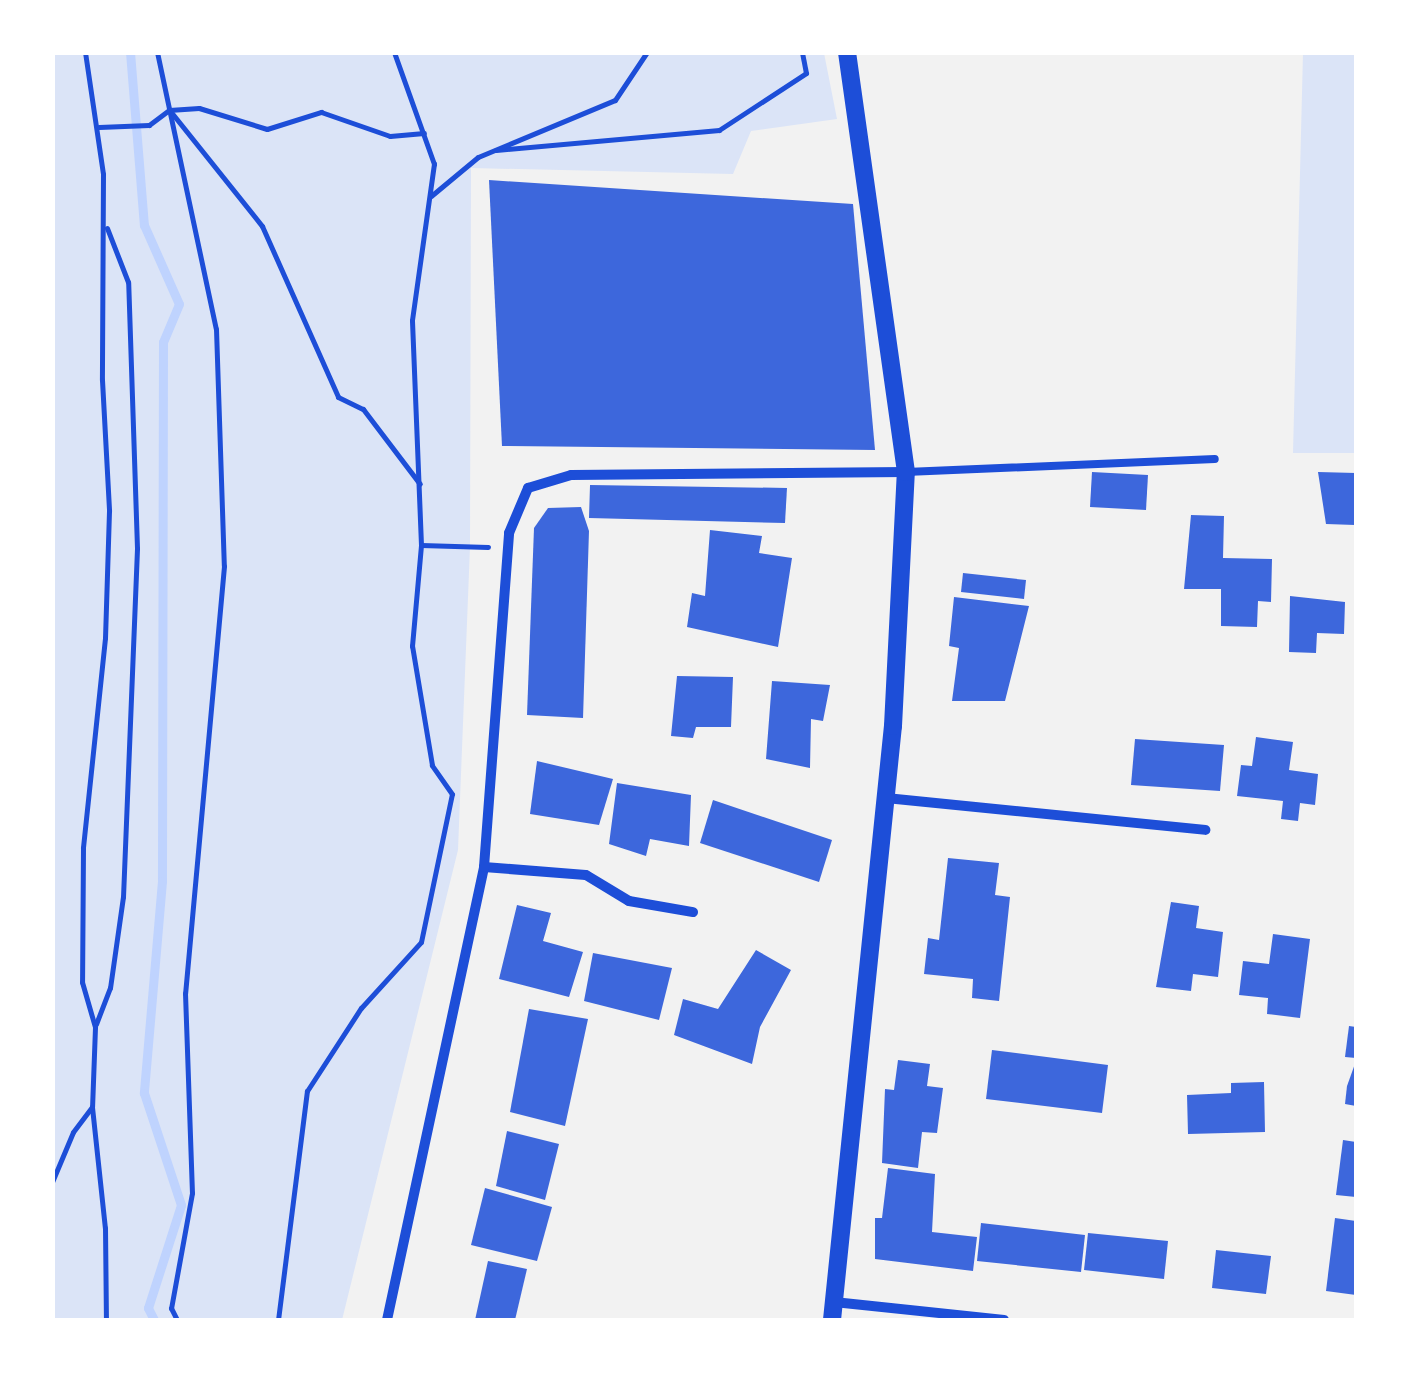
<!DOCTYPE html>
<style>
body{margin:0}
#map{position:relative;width:1409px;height:1373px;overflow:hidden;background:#f2f2f2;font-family:Commissioner,sans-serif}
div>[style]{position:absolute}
.green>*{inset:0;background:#dbe4f7}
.stream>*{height:9px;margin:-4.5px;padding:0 4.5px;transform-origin:4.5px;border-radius:4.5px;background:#bfd3fe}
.building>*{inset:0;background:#3d67dc}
.path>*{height:5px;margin:-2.5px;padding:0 2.5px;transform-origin:2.5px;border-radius:2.5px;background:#1d4ed8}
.service>*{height:8px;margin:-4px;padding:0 4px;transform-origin:4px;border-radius:4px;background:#1d4ed8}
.minor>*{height:10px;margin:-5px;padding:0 5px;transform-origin:5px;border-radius:5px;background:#1d4ed8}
.tertiary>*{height:18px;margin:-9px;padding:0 9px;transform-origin:9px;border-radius:9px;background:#1d4ed8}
span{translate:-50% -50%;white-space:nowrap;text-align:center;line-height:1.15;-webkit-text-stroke:10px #fff;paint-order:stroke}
.frame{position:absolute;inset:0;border:55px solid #fff;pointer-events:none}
</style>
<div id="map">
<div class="green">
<i style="clip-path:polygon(52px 53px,824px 53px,837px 119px,751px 131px,733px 174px,471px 168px,470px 547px,458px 850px,342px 1320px,53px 1320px)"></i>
<i style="clip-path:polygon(1303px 53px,1356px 53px,1356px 453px,1293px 453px)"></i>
</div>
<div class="stream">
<i style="left:130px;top:52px;width:174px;rotate:85.4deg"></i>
<i style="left:144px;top:225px;width:86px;rotate:66.1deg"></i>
<i style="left:179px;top:304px;width:41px;rotate:112.8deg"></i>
<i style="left:163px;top:342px;width:539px;rotate:90.11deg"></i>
<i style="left:162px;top:881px;width:213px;rotate:94.9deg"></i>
<i style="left:144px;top:1093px;width:118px;rotate:71.7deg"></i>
<i style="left:181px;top:1205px;width:108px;rotate:107.8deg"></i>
<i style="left:148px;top:1308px;width:13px;rotate:63deg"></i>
</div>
<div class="building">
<i style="clip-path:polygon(489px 180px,853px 204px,875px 450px,502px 446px)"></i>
<i style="clip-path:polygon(1092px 472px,1148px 475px,1146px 510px,1090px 507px)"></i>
<i style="clip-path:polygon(1318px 472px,1356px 473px,1355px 525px,1326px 524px)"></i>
<i style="clip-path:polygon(590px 485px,787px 488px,785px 523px,589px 518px)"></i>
<i style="clip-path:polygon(581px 507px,589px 531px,583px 718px,527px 715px,534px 528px,548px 508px)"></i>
<i style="clip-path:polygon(1191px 515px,1224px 516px,1223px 558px,1272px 559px,1271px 602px,1258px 601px,1257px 627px,1221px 626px,1221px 589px,1184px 589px)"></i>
<i style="clip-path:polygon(710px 530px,762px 536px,759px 553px,792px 558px,778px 647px,687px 627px,692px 593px,705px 596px)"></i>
<i style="clip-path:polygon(963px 573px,1026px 580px,1024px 599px,961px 592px)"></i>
<i style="clip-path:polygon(1290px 596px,1345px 602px,1344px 634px,1317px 633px,1316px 653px,1289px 652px)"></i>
<i style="clip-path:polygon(954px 597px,1029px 606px,1005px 701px,952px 701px,959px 648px,949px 646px)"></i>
<i style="clip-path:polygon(677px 676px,733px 677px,731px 727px,696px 727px,693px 738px,671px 736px)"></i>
<i style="clip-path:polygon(772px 681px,830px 685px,823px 721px,811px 719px,810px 768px,766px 759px)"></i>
<i style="clip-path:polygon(1256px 737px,1293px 742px,1289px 770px,1318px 774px,1315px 805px,1300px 803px,1298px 821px,1281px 819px,1283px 801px,1237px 796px,1241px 765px,1252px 766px)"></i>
<i style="clip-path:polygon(1135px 739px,1224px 745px,1220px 791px,1131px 785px)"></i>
<i style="clip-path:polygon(537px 761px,613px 779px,599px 825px,530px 814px)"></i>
<i style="clip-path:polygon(617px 783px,691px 795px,689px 846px,650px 839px,646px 856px,609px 844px)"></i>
<i style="clip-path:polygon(713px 800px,832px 840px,819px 882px,700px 843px)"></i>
<i style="clip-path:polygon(948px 858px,999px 863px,995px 895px,1010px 897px,999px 1001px,972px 998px,973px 979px,924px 974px,928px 938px,939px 940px)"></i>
<i style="clip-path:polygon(1171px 902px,1199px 906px,1196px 928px,1223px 932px,1218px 977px,1193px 974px,1191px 991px,1156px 987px)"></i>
<i style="clip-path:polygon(517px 905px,551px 913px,543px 941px,583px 952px,569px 997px,499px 979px)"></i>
<i style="clip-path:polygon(1273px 934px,1310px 939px,1300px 1018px,1267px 1014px,1268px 998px,1239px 995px,1243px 961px,1269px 964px)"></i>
<i style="clip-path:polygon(756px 950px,791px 970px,760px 1027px,752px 1064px,674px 1035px,683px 999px,718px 1009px)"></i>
<i style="clip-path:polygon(593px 953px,672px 968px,659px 1020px,584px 1001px)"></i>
<i style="clip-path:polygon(529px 1009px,588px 1019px,565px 1126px,510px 1112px)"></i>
<i style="clip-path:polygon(1349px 1026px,1356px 1027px,1356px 1058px,1345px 1057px)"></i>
<i style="clip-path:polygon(992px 1050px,1108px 1065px,1102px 1113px,986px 1099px)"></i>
<i style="clip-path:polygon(898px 1060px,930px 1064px,927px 1086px,943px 1088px,937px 1133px,922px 1132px,918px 1168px,882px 1163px,885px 1089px,894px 1090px)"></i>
<i style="clip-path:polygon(1356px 1061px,1356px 1106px,1345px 1104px,1347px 1086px)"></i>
<i style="clip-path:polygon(1264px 1082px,1265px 1132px,1188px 1134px,1187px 1095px,1231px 1093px,1231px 1083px)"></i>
<i style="clip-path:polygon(507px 1131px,559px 1144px,545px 1200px,496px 1186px)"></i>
<i style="clip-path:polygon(1343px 1140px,1356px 1142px,1356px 1197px,1336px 1195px)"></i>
<i style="clip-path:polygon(888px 1168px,935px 1174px,932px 1232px,977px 1237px,973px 1271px,875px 1259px,875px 1218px,882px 1218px)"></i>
<i style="clip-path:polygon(485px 1188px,552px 1207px,537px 1261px,471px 1245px)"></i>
<i style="clip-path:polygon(1335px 1218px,1356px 1221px,1356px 1295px,1326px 1291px)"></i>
<i style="clip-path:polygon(981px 1223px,1085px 1235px,1081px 1272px,977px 1261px)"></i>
<i style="clip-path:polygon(1088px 1233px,1168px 1241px,1164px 1279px,1084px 1270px)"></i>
<i style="clip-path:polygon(1216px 1250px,1271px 1256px,1266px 1294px,1212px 1288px)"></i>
<i style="clip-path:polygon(488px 1261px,527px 1269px,515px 1320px,475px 1320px)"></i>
</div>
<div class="path">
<i style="left:85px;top:52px;width:123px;rotate:81.6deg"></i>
<i style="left:103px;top:174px;width:206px;rotate:90.3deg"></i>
<i style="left:102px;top:380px;width:131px;rotate:86.9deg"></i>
<i style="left:109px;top:511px;width:127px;rotate:91.8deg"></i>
<i style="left:105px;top:638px;width:211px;rotate:96deg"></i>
<i style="left:83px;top:848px;width:134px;rotate:90.4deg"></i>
<i style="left:82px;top:982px;width:47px;rotate:73.9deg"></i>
<i style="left:95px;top:1027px;width:80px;rotate:92.1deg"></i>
<i style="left:92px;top:1107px;width:122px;rotate:83.9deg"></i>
<i style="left:105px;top:1228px;width:92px;rotate:89.4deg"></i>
<i style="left:157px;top:52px;width:283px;rotate:78deg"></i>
<i style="left:216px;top:329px;width:237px;rotate:88.1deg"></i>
<i style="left:224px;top:566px;width:429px;rotate:95.2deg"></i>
<i style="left:185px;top:993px;width:200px;rotate:88deg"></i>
<i style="left:192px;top:1193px;width:117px;rotate:100.3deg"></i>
<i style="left:171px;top:1308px;width:13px;rotate:63deg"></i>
<i style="left:171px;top:112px;width:146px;rotate:51.4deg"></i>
<i style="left:262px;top:226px;width:187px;rotate:66deg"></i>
<i style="left:338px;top:397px;width:28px;rotate:26deg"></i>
<i style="left:363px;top:409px;width:94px;rotate:52.8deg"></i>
<i style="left:99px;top:127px;width:50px;rotate:-2.3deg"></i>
<i style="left:149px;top:125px;width:25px;rotate:-37deg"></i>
<i style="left:169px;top:110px;width:30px;rotate:-4deg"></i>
<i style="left:199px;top:108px;width:71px;rotate:17.2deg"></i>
<i style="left:267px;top:129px;width:57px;rotate:-17.5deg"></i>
<i style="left:321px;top:112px;width:73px;rotate:19.2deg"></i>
<i style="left:390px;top:136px;width:34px;rotate:-5deg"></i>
<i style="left:496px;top:150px;width:224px;rotate:-5.1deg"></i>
<i style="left:719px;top:130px;width:104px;rotate:-33.2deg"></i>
<i style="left:806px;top:73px;width:21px;rotate:-101deg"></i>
<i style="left:431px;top:196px;width:61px;rotate:-39.7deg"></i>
<i style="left:478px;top:157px;width:148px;rotate:-22.6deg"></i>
<i style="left:615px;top:100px;width:58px;rotate:-56.3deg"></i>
<i style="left:421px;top:545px;width:67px;rotate:1.7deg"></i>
<i style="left:96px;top:1024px;width:39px;rotate:-69deg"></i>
<i style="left:110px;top:988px;width:92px;rotate:-81.9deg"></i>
<i style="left:123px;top:897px;width:349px;rotate:-87.7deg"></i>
<i style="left:137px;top:548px;width:266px;rotate:-91.9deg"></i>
<i style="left:128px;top:282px;width:58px;rotate:-111.3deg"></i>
<i style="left:52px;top:1182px;width:54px;rotate:-67.2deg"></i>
<i style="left:73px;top:1132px;width:31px;rotate:-53deg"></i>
<i style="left:278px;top:1320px;width:231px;rotate:-82.8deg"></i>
<i style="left:307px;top:1091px;width:99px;rotate:-57deg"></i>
<i style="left:361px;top:1008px;width:89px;rotate:-47.7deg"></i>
<i style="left:421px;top:942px;width:151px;rotate:-78.2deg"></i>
<i style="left:452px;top:794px;width:35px;rotate:-125deg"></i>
<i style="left:432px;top:765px;width:121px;rotate:-99.5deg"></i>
<i style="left:412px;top:646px;width:101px;rotate:-84.9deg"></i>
<i style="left:421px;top:545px;width:225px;rotate:-92.3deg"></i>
<i style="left:412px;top:320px;width:158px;rotate:-82deg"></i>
<i style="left:434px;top:164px;width:119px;rotate:-109.7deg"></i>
</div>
<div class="service">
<i style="left:906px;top:472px;width:309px;rotate:-2.4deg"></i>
</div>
<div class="minor">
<i style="left:886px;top:798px;width:321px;rotate:5.7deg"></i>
<i style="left:484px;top:867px;width:102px;rotate:4.5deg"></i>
<i style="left:586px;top:875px;width:50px;rotate:31.2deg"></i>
<i style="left:629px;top:901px;width:65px;rotate:9.8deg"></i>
<i style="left:834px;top:1302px;width:171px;rotate:6deg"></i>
<i style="left:387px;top:1320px;width:463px;rotate:-77.9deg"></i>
<i style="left:484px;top:867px;width:335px;rotate:-85.7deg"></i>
<i style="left:509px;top:533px;width:49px;rotate:-67.1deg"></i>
<i style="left:528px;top:488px;width:45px;rotate:-16.8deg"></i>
<i style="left:571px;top:475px;width:335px;rotate:-0.5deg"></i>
</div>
<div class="tertiary">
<i style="left:832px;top:1320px;width:597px;rotate:-84.14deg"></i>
<i style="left:893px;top:726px;width:254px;rotate:-87.1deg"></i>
<i style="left:906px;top:472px;width:424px;rotate:-98deg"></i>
</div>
<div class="frame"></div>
</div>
